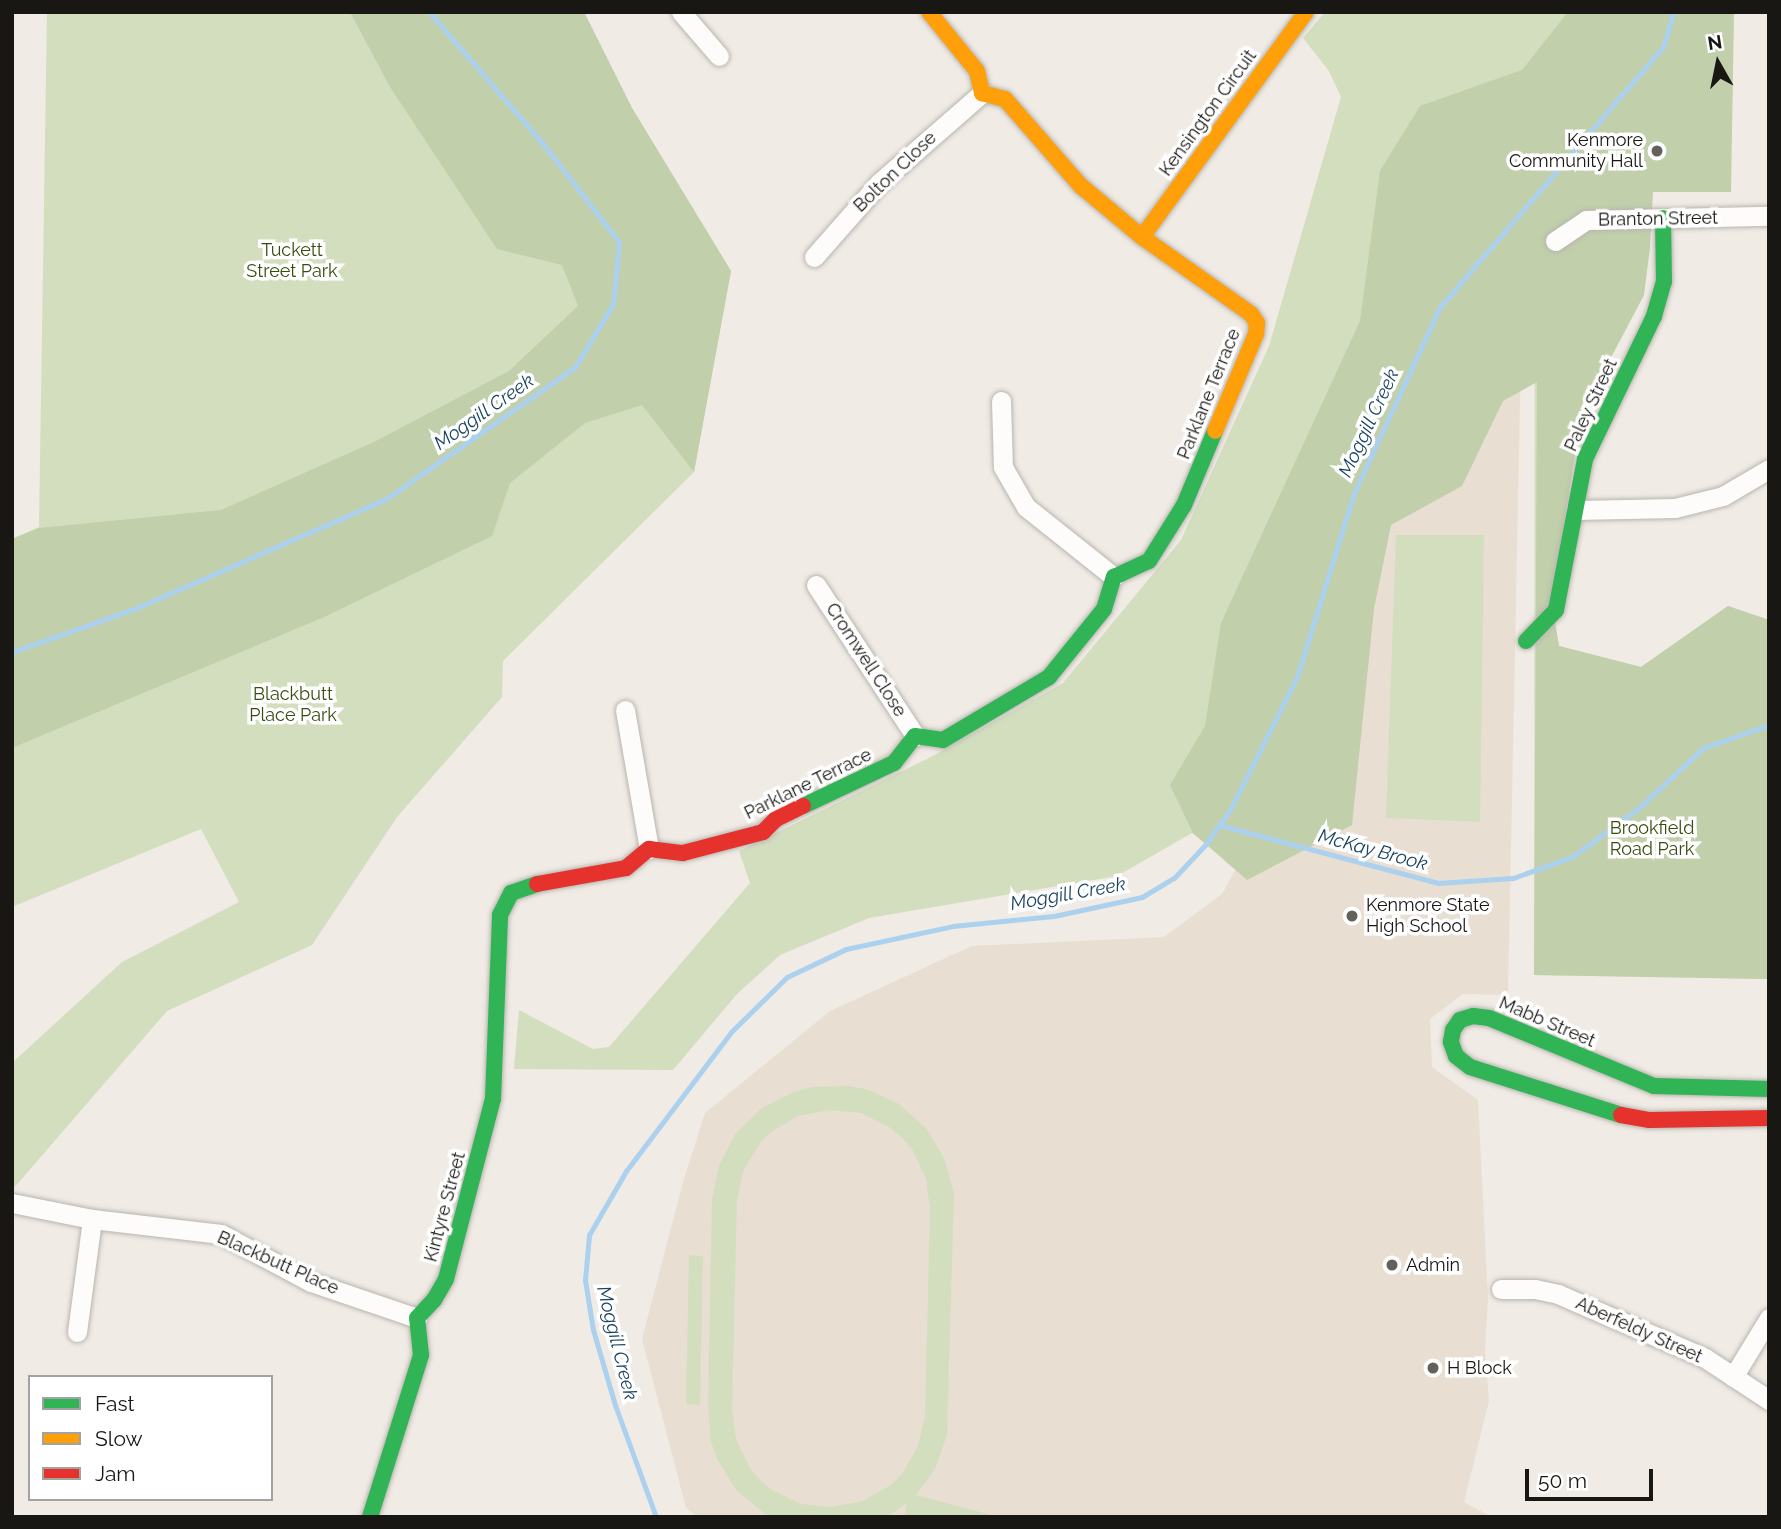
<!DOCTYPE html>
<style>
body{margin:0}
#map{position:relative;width:1781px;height:1529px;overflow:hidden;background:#f0ebe4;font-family:Raleway,sans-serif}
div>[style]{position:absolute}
.built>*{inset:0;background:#e8dfd2}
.green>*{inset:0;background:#d2debe}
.forest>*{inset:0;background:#c1cfab}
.stream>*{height:5px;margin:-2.5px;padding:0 2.5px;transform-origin:2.5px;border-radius:2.5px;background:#abd1ee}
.roads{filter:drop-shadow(0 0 2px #b8b5b0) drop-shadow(0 0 2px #b8b5b0)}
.street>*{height:19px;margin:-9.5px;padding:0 9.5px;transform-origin:9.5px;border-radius:9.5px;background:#fdfcfb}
.fast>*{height:16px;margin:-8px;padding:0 8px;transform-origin:8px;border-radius:8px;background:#30b455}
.slow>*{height:16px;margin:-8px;padding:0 8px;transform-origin:8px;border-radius:8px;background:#ff9f0a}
.jam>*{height:16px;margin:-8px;padding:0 8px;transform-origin:8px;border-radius:8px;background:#e5322d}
.dots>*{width:19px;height:19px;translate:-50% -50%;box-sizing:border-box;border:4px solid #fff;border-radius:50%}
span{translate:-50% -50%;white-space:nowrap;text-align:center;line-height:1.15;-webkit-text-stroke:7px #fff;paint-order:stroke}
.street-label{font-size:18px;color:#191713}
.poi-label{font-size:18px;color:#191713}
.right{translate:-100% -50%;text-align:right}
.left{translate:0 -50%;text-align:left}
.park-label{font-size:18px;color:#354e0f}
.water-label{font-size:19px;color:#194361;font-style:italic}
.frame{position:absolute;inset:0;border:14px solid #191713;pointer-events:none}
.legend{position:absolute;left:28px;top:1375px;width:245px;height:126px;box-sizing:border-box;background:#fff;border:2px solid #a3a2a1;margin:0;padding:9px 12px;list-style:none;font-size:21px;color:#191713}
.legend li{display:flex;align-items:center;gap:14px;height:35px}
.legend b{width:35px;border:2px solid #a3a2a1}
.north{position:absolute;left:1683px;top:28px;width:70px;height:70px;-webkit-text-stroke:5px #fff;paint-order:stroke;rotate:351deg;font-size:19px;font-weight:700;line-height:28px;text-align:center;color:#191713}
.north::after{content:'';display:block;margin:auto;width:24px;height:32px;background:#191713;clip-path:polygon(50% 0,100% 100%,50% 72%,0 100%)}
.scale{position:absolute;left:1525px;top:1469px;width:128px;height:32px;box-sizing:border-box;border:4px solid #191713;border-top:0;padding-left:9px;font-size:21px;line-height:24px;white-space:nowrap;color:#191713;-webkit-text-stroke:5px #fff;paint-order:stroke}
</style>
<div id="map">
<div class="built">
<i style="clip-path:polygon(1522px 304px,1508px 995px,1463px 994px,1430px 1019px,1432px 1067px,1478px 1100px,1488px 1299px,1485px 1350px,1489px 1401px,1464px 1502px,1492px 1517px,698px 1517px,686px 1508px,642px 1339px,683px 1182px,705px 1113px,830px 1011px,972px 946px,1164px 937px,1222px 894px,1322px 711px,1376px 494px)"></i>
</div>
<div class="green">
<i style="clip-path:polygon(47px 12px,584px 12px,632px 108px,731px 271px,694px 472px,503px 661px,502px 697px,397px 817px,312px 945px,167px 1011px,13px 1189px,12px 1063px,122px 962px,239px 902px,201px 829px,12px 907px,12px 539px,39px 527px)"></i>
<i style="clip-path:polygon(1325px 12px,1674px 12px,1663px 47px,1644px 295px,1581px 414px,1552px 604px,1559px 646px,1641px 667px,1728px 606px,1769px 620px,1769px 979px,1534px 975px,1535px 197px,1206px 844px,1192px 833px,1117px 876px,869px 918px,780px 955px,737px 994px,673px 1070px,514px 1069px,519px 1010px,593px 1049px,609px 1047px,750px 883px,739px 851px,927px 759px,1063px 683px,1181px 540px,1269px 346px,1341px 97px,1329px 71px,1303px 38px)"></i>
<i style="clip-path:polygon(1396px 535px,1484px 535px,1480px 822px,1386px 818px)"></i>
<i style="clip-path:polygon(evenodd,848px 1086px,866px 1089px,899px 1104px,926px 1128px,944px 1158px,954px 1193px,947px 1435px,935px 1469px,916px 1495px,999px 1517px,904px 1517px,907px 1503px,887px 1517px,769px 1517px,736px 1490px,717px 1459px,711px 1442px,708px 1407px,712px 1200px,719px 1165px,736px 1133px,762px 1108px,794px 1092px,812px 1087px,848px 1086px,829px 1110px,861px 1113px,889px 1127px,901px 1137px,912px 1149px,926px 1178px,930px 1209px,925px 1416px,918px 1446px,902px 1474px,891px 1485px,863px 1501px,832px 1507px,801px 1504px,772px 1490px,760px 1480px,750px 1468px,736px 1439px,732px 1408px,737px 1201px,743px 1171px,760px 1143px,771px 1132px,798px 1116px,829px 1110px)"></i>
<i style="clip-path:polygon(689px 1255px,703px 1256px,700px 1405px,686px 1404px)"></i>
</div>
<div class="forest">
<i style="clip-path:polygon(350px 12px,584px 12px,632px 108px,731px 271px,694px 472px,642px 405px,585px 423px,510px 483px,492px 536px,322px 618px,12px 748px,12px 539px,39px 528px,221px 510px,374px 442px,509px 371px,578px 306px,562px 265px,497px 249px,390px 87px)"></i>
<i style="clip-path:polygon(1568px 12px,1734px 12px,1731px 192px,1653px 192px,1650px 248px,1644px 295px,1581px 414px,1552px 604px,1559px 646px,1641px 667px,1728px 606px,1769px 620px,1769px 979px,1534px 975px,1537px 382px,1503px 401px,1462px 486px,1391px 525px,1374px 609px,1352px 825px,1247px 880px,1193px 833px,1170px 785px,1205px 726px,1221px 623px,1360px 321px,1380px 171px,1420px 106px,1522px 70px)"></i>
</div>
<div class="stream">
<i style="left:12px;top:652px;width:129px;rotate:-19.4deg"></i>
<i style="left:134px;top:609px;width:275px;rotate:-23.6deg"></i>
<i style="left:386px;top:499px;width:231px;rotate:-34.9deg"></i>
<i style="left:575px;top:367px;width:74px;rotate:-58.9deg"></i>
<i style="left:613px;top:304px;width:62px;rotate:-84.5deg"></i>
<i style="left:619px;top:242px;width:123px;rotate:-127.7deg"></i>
<i style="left:544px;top:145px;width:176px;rotate:-130.8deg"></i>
<i style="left:1219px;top:825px;width:227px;rotate:14.8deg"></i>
<i style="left:1438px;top:883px;width:75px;rotate:-3.8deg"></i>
<i style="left:1513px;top:878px;width:63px;rotate:-19.6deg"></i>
<i style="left:1572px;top:857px;width:84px;rotate:-36.3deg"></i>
<i style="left:1640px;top:807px;width:86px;rotate:-43.1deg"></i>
<i style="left:1703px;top:748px;width:70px;rotate:-19.2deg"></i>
<i style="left:656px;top:1517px;width:119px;rotate:-110.1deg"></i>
<i style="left:615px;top:1405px;width:78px;rotate:-106.3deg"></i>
<i style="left:593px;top:1330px;width:51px;rotate:-99.1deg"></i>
<i style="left:585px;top:1280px;width:45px;rotate:-84.9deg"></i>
<i style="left:589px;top:1235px;width:74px;rotate:-60deg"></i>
<i style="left:626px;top:1171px;width:174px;rotate:-52.9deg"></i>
<i style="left:731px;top:1032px;width:78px;rotate:-44.5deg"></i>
<i style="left:787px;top:977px;width:65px;rotate:-25.4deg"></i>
<i style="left:846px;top:949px;width:109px;rotate:-12.1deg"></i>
<i style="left:953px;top:926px;width:101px;rotate:-5.7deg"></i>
<i style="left:1054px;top:916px;width:90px;rotate:-12.2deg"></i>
<i style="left:1142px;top:897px;width:37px;rotate:-31deg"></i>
<i style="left:1174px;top:878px;width:47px;rotate:-46.7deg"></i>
<i style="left:1206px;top:844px;width:44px;rotate:-55.2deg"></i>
<i style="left:1231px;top:808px;width:147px;rotate:-63.3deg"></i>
<i style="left:1297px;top:677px;width:193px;rotate:-72.8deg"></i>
<i style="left:1354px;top:493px;width:205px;rotate:-65.2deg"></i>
<i style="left:1440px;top:307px;width:343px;rotate:-49.4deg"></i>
<i style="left:1663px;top:47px;width:37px;rotate:-73deg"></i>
</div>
<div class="roads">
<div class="street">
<i style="left:681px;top:12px;width:58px;rotate:49.2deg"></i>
<i style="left:1555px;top:241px;width:37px;rotate:-34deg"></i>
<i style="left:1586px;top:220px;width:183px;rotate:-1.3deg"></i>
<i style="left:814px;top:257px;width:98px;rotate:-48.7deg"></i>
<i style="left:879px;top:183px;width:137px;rotate:-41.1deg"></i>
<i style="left:1001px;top:401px;width:66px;rotate:88.3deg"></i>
<i style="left:1003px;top:467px;width:46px;rotate:60.1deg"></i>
<i style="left:1026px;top:507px;width:112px;rotate:38.5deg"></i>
<i style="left:1576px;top:510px;width:99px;rotate:-1.2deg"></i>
<i style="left:1675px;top:508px;width:49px;rotate:-14deg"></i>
<i style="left:1723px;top:496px;width:53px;rotate:-30.4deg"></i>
<i style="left:816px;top:585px;width:181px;rotate:56.7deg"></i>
<i style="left:625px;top:710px;width:141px;rotate:80.2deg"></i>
<i style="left:12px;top:1203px;width:82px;rotate:11.3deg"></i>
<i style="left:92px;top:1219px;width:130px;rotate:6.6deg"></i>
<i style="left:221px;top:1234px;width:102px;rotate:28.1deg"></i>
<i style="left:311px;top:1282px;width:112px;rotate:18.8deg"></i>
<i style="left:1501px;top:1289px;width:34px"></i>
<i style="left:1535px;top:1289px;width:24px;rotate:12deg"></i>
<i style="left:1558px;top:1294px;width:160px;rotate:23.5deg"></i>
<i style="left:1705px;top:1358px;width:77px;rotate:33.3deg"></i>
<i style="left:77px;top:1332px;width:114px;rotate:-82.4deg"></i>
<i style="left:1733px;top:1377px;width:69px;rotate:-58.6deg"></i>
</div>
<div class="fast">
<i style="left:1526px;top:641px;width:43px;rotate:-45.9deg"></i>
<i style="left:1556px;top:610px;width:154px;rotate:-79.1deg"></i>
<i style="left:1585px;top:459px;width:159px;rotate:-64.2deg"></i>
<i style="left:1654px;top:316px;width:35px;rotate:-74deg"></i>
<i style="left:1664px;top:282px;width:64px;rotate:-90.9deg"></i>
<i style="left:803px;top:806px;width:101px;rotate:-25.3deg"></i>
<i style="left:894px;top:763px;width:34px;rotate:-52deg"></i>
<i style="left:915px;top:736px;width:28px;rotate:8deg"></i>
<i style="left:943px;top:740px;width:123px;rotate:-30.7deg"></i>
<i style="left:1049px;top:677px;width:87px;rotate:-51deg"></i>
<i style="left:1104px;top:609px;width:34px;rotate:-73deg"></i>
<i style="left:1114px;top:577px;width:38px;rotate:-25deg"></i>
<i style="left:1149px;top:561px;width:66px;rotate:-58deg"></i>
<i style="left:1184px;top:505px;width:80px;rotate:-67.3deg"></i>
<i style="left:1621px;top:1115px;width:158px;rotate:-162.4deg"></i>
<i style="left:1470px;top:1067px;width:18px;rotate:-142deg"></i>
<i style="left:1456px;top:1056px;width:15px;rotate:-110deg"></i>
<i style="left:1451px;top:1042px;width:12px;rotate:-81deg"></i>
<i style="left:1453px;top:1030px;width:12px;rotate:-55deg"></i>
<i style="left:1460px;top:1020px;width:14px;rotate:-17deg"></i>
<i style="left:1473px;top:1016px;width:16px;rotate:7deg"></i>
<i style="left:1489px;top:1018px;width:178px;rotate:22.4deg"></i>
<i style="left:1654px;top:1086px;width:115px;rotate:1.5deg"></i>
<i style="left:370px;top:1517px;width:170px;rotate:-72.5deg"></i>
<i style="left:421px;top:1355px;width:37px;rotate:-96deg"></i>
<i style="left:417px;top:1318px;width:25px;rotate:-47deg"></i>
<i style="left:434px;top:1300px;width:24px;rotate:-60deg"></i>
<i style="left:446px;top:1279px;width:186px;rotate:-75.4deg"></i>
<i style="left:493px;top:1099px;width:184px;rotate:-87.8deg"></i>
<i style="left:500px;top:915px;width:25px;rotate:-63deg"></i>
<i style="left:511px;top:893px;width:28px;rotate:-19deg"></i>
</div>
<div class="slow">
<i style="left:929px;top:12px;width:76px;rotate:50.9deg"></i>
<i style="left:977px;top:71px;width:23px;rotate:77deg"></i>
<i style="left:982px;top:93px;width:24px;rotate:15deg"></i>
<i style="left:1005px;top:99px;width:116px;rotate:48.9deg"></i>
<i style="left:1081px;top:186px;width:80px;rotate:39.9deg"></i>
<i style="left:1142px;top:237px;width:278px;rotate:-53.9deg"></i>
<i style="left:1142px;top:237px;width:133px;rotate:35.2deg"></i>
<i style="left:1251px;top:314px;width:11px;rotate:56deg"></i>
<i style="left:1257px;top:323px;width:11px;rotate:95deg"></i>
<i style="left:1256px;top:334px;width:105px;rotate:112.9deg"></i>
</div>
<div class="jam">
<i style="left:537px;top:884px;width:90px;rotate:-10.2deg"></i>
<i style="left:626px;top:868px;width:30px;rotate:-40deg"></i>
<i style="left:649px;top:849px;width:34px;rotate:7deg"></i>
<i style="left:683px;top:853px;width:83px;rotate:-14.7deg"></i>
<i style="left:763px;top:832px;width:18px;rotate:-45deg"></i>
<i style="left:776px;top:819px;width:30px;rotate:-26deg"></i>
<i style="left:1621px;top:1115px;width:29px;rotate:10deg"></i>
<i style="left:1650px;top:1120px;width:119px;rotate:-1deg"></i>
</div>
</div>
<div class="dots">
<i style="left:1657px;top:151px;background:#64615c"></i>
<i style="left:1352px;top:916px;background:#64615c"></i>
<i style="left:1392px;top:1265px;background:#64615c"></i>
<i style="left:1433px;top:1368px;background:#64615c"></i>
</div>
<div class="street-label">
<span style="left:1208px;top:113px;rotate:-54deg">Kensington Circuit</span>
<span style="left:895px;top:172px;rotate:-44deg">Bolton Close</span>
<span style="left:1658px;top:219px;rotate:-1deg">Branton Street</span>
<span style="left:1209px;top:394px;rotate:-68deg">Parklane Terrace</span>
<span style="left:1591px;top:405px;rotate:-65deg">Paley Street</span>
<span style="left:866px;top:660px;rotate:57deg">Cromwell Close</span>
<span style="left:808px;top:784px;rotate:-26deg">Parklane Terrace</span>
<span style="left:1547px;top:1022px;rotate:23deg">Mabb Street</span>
<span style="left:445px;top:1207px;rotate:-75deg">Kintyre Street</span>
<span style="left:278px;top:1263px;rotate:24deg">Blackbutt Place</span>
<span style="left:1639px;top:1330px;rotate:24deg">Aberfeldy Street</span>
</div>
<div class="poi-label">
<span class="right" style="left:1643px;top:151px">Kenmore<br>Community Hall</span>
<span class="left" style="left:1366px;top:916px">Kenmore State<br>High School</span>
<span class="left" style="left:1406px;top:1265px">Admin</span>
<span class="left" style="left:1447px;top:1368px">H Block</span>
</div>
<div class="park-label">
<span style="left:292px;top:261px">Tuckett<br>Street Park</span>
<span style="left:293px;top:705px">Blackbutt<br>Place Park</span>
<span style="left:1652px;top:839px">Brookfield<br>Road Park</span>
</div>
<div class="water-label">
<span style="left:484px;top:412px;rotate:-35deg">Moggill Creek</span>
<span style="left:1369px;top:423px;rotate:-65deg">Moggill Creek</span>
<span style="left:1373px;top:850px;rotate:15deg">McKay Brook</span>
<span style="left:1068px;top:894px;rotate:-10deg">Moggill Creek</span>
<span style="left:617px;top:1343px;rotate:76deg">Moggill Creek</span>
</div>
<div class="frame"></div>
<ul class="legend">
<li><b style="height:9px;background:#30b455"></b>Fast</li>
<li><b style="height:9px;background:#ff9f0a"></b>Slow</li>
<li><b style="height:9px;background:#e5322d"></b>Jam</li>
</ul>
<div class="north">N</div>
<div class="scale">50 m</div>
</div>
